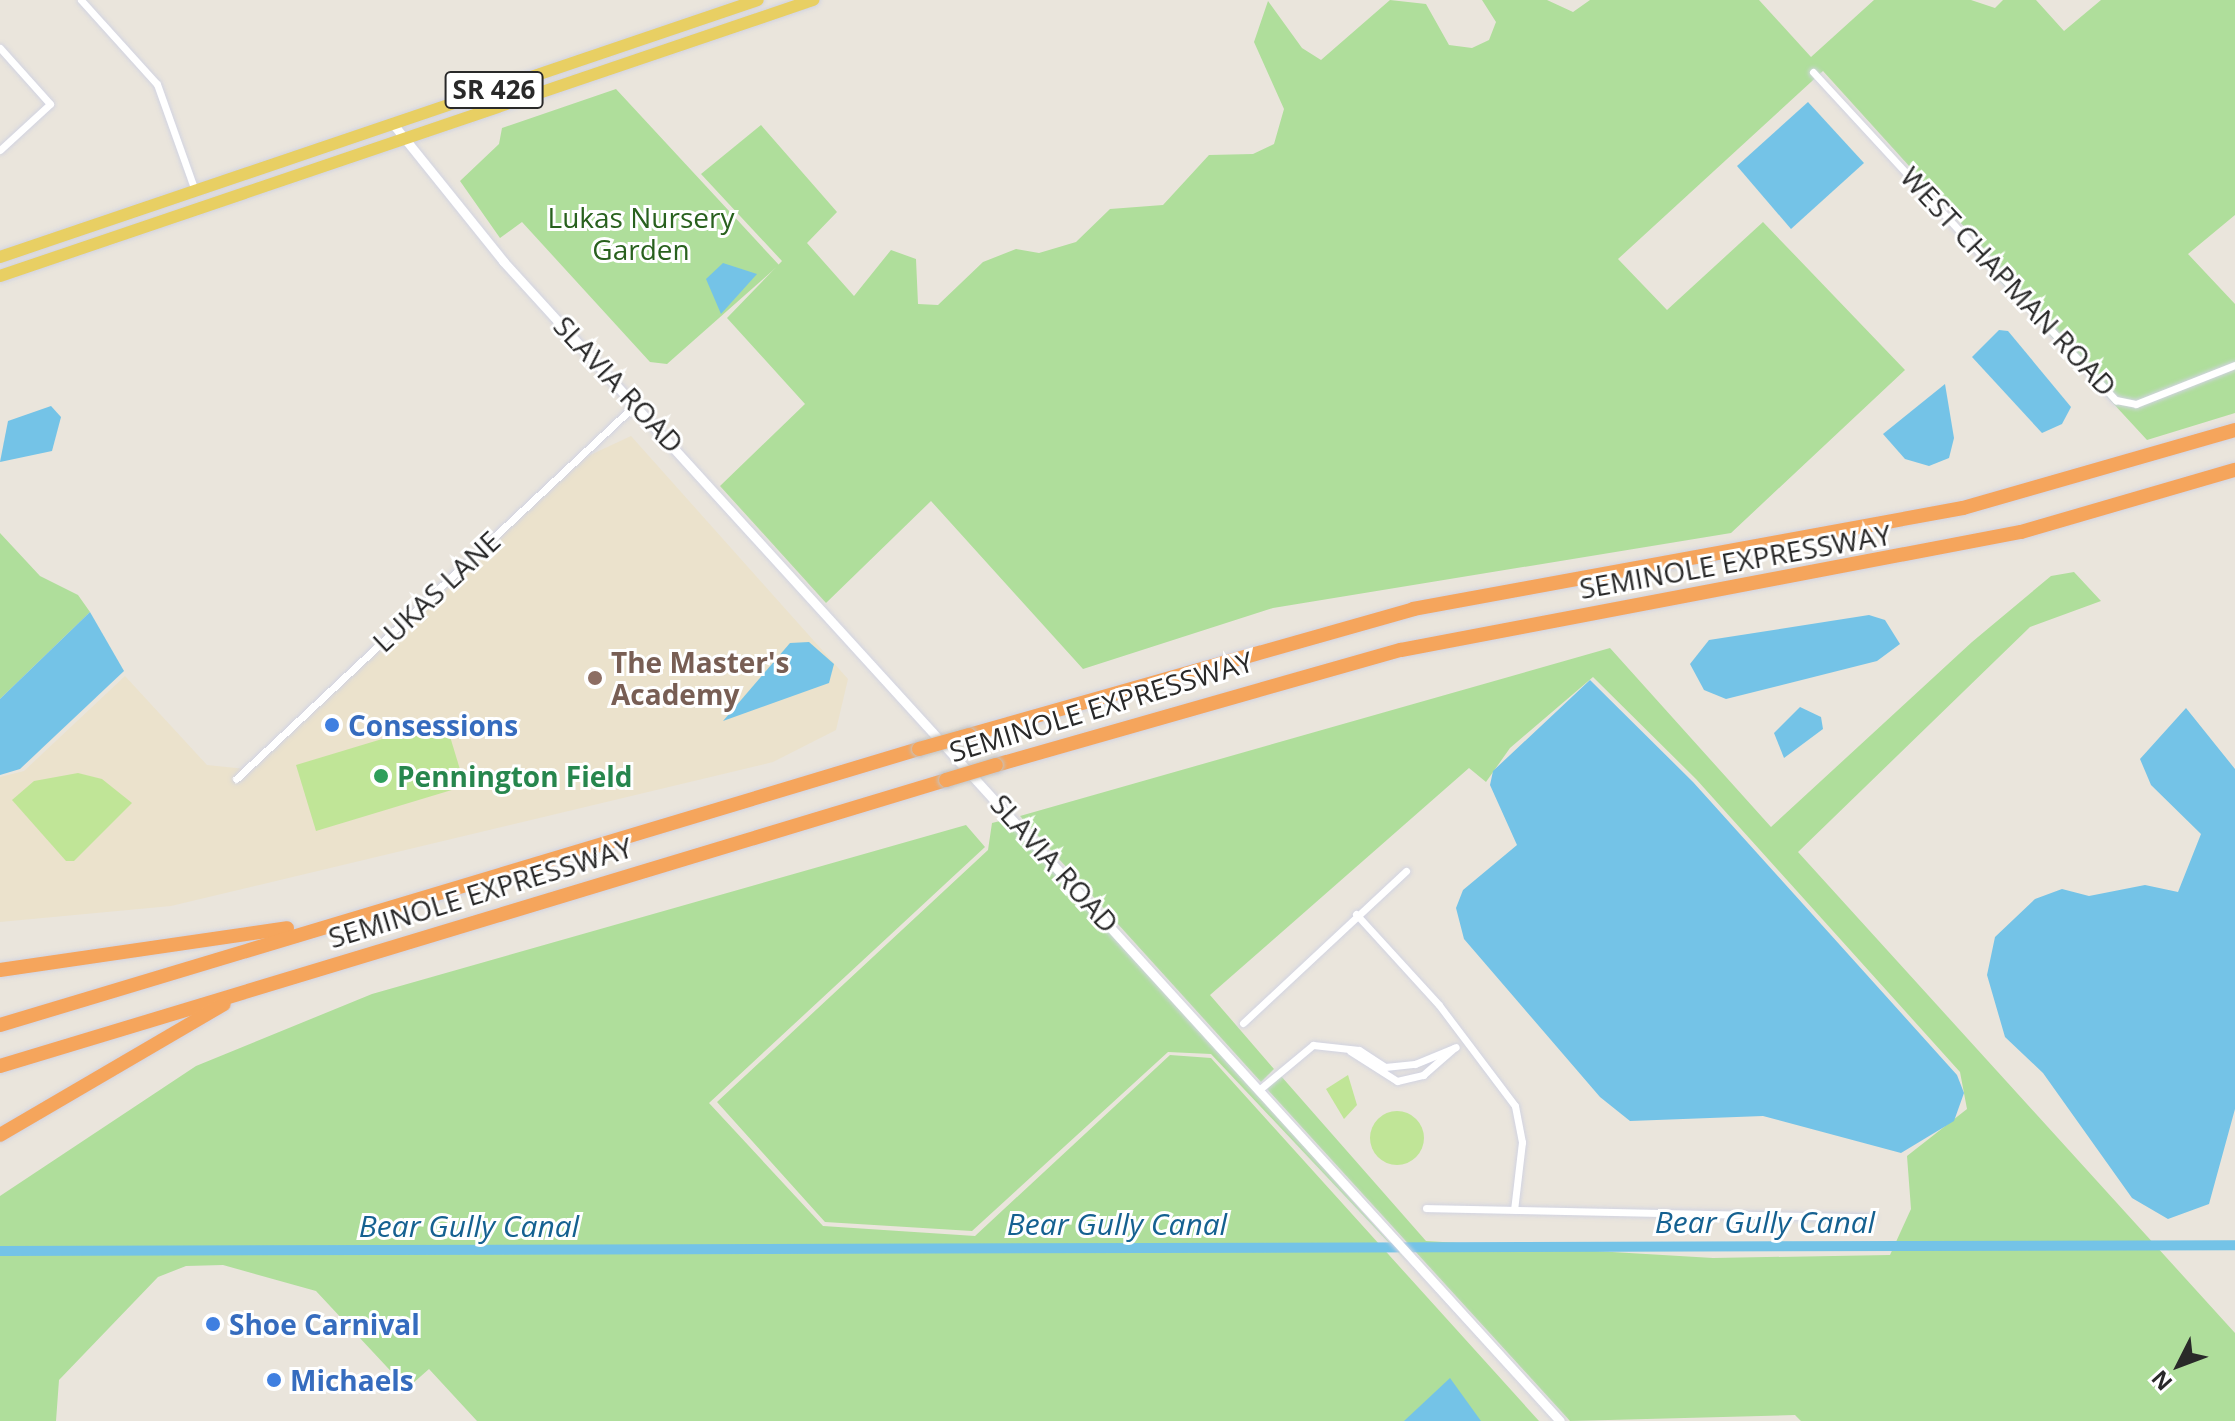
<!DOCTYPE html>
<style>
body{margin:0}
#map{position:relative;width:2235px;height:1421px;overflow:hidden;background:#eae5dc;font-family:"Open Sans",sans-serif}
div>[style]{position:absolute}
.education>*{inset:0;background:#ebe2cc}
.green>*{inset:0;background:#afde9b}
.pitch>*{inset:0;background:#c0e597}
.round{border-radius:50%}
.water>*{inset:0;background:#74c3e7}
.canal>*{height:10px;margin:-5px;padding:0 5px;transform-origin:5px;border-radius:5px;background:#74c3e7}
.roads{filter:drop-shadow(0 0 2px #d1d3e1) drop-shadow(0 0 2px #d1d3e1)}
.minor>*{height:7px;margin:-3.5px;padding:0 3.5px;transform-origin:3.5px;border-radius:3.5px;background:#fff}
.tertiary>*{height:9px;margin:-4.5px;padding:0 4.5px;transform-origin:4.5px;border-radius:4.5px;background:#fff}
.primary>*{height:12px;margin:-6px;padding:0 6px;transform-origin:6px;border-radius:6px;background:#e8cf63}
.motorway>*{height:14px;margin:-7px;padding:0 7px;transform-origin:7px;border-radius:7px;background:#f5a55c}
.bridges{filter:drop-shadow(0 0 2px #c3c3c3) drop-shadow(0 0 2px #c3c3c3)}
.motorway-bridge>*{height:14px;margin:-7px;padding:0 7px;transform-origin:7px;border-radius:7px;background:#f5a55c}
.dots>*{width:22px;height:22px;translate:-50% -50%;box-sizing:border-box;border:4px solid #fff;border-radius:50%}
span{translate:-50% -50%;white-space:nowrap;text-align:center;line-height:1.15;-webkit-text-stroke:6px #fff;paint-order:stroke}
.shield-label span{padding:2px 6px;background:#fff;border:2px solid;border-radius:6px;-webkit-text-stroke-width:0}
.shield-label{font-size:26px;color:#292929;font-weight:700}
.park-label{font-size:28px;color:#29611e}
.street-label{font-size:28px;color:#292929}
.education-label{font-size:28px;color:#785e54;font-weight:700}
.left{translate:0 -50%;text-align:left}
.shop-label{font-size:28px;color:#366cbe;font-weight:700}
.leisure-label{font-size:28px;color:#27864d;font-weight:700}
.water-label{font-size:30px;color:#156191;font-style:italic}
.north{position:absolute;left:2139px;top:1325px;width:80px;height:80px;-webkit-text-stroke:6px #fff;paint-order:stroke;rotate:228deg;font-size:22px;font-weight:700;line-height:32px;text-align:center;color:#292929}
.north::after{content:'';display:block;margin:auto;width:28px;height:36px;background:#292929;clip-path:polygon(50% 0,100% 100%,50% 72%,0 100%)}
</style>
<div id="map">
<div class="education">
<i style="clip-path:polygon(631px 436px,848px 679px,836px 730px,773px 762px,171px 906px,0 922px,0 777px,24px 771px,125px 676px,207px 765px,246px 769px,571px 464px)"></i>
</div>
<div class="green">
<i style="clip-path:polygon(1390px 0,1426px 4px,1449px 45px,1472px 48px,1489px 40px,1496px 22px,1482px 0,1547px 0,1573px 12px,1590px 0,1759px 0,1811px 57px,1874px 0,1971px 0,1995px 8px,2003px 0,2036px 0,2064px 31px,2101px 0,2235px 0,2235px 215px,2188px 254px,2235px 304px,2235px 413px,2147px 440px,1989px 269px,1996px 262px,1823px 71px,1618px 259px,1667px 310px,1763px 222px,1905px 370px,1731px 533px,1273px 608px,1083px 669px,931px 501px,826px 603px,720px 486px,805px 404px,727px 318px,782px 261px,701px 174px,761px 125px,837px 212px,807px 243px,854px 296px,891px 250px,916px 259px,918px 304px,938px 305px,983px 262px,1016px 249px,1039px 253px,1076px 242px,1110px 209px,1163px 205px,1209px 155px,1253px 154px,1274px 144px,1284px 109px,1254px 42px,1268px 1px,1302px 48px,1321px 60px)"></i>
<i style="clip-path:polygon(616px 89px,779px 265px,667px 364px,650px 362px,522px 222px,500px 238px,460px 181px,499px 144px,502px 128px)"></i>
<i style="clip-path:polygon(0 533px,40px 576px,78px 595px,90px 612px,0 699px)"></i>
<i style="clip-path:polygon(2074px 572px,2101px 601px,2030px 627px,1798px 852px,2235px 1333px,2235px 1421px,1801px 1421px,1795px 1415px,1570px 1421px,1267px 1089px,1281px 1076px,1426px 1241px,1713px 1258px,1890px 1255px,1911px 1209px,1907px 1156px,1967px 1109px,1960px 1072px,1696px 779px,1593px 677px,1510px 748px,1486px 782px,1469px 768px,1210px 995px,1274px 1069px,1261px 1082px,1020px 816px,1610px 648px,1771px 827px,1972px 642px,2051px 576px)"></i>
<i style="clip-path:polygon(1008px 819px,1253px 1089px,1408px 1263px,1211px 1054px,1168px 1052px,972px 1231px,825px 1222px,717px 1102px,988px 850px,992px 823px)"></i>
<i style="clip-path:polygon(966px 825px,985px 847px,709px 1103px,823px 1226px,975px 1236px,1170px 1055px,1211px 1058px,1539px 1421px,477px 1421px,429px 1369px,412px 1384px,400px 1381px,316px 1291px,223px 1265px,186px 1266px,158px 1277px,59px 1380px,56px 1421px,0 1421px,0 1196px,196px 1066px,372px 994px)"></i>
</div>
<div class="pitch">
<i style="clip-path:polygon(445px 720px,465px 786px,316px 831px,296px 765px)"></i>
<i style="clip-path:polygon(78px 773px,102px 779px,132px 803px,74px 861px,66px 861px,12px 800px,34px 781px)"></i>
<i style="clip-path:polygon(1348px 1075px,1357px 1105px,1344px 1119px,1326px 1089px)"></i>
<i class="round" style="left:1370px;top:1111px;width:54px;height:54px"></i>
</div>
<div class="water">
<i style="clip-path:polygon(1808px 102px,1864px 163px,1791px 229px,1737px 166px)"></i>
<i style="clip-path:polygon(723px 263px,757px 274px,721px 314px,706px 279px)"></i>
<i style="clip-path:polygon(1999px 330px,2008px 331px,2071px 407px,2062px 424px,2042px 433px,1972px 357px)"></i>
<i style="clip-path:polygon(1945px 384px,1954px 438px,1949px 458px,1929px 466px,1905px 459px,1883px 434px)"></i>
<i style="clip-path:polygon(51px 406px,61px 417px,52px 451px,0 462px,8px 421px)"></i>
<i style="clip-path:polygon(90px 612px,124px 671px,20px 769px,0 775px,0 699px)"></i>
<i style="clip-path:polygon(1869px 615px,1885px 620px,1900px 644px,1877px 661px,1726px 699px,1704px 690px,1690px 664px,1709px 640px)"></i>
<i style="clip-path:polygon(809px 642px,834px 664px,829px 683px,723px 721px,790px 643px)"></i>
<i style="clip-path:polygon(1590px 680px,1693px 782px,1957px 1075px,1964px 1093px,1954px 1121px,1901px 1153px,1763px 1116px,1630px 1121px,1600px 1097px,1464px 939px,1456px 908px,1463px 890px,1517px 845px,1490px 785px,1493px 771px)"></i>
<i style="clip-path:polygon(1800px 707px,1821px 717px,1823px 729px,1784px 758px,1774px 733px)"></i>
<i style="clip-path:polygon(2186px 708px,2235px 769px,2235px 1109px,2209px 1204px,2168px 1219px,2132px 1198px,2043px 1073px,2005px 1037px,1987px 975px,1995px 937px,2035px 899px,2062px 889px,2089px 896px,2145px 885px,2178px 892px,2201px 834px,2151px 785px,2140px 759px)"></i>
<i style="clip-path:polygon(1450px 1378px,1481px 1421px,1404px 1421px)"></i>
</div>
<div class="canal">
<i style="left:0;top:1251px;width:2235px;rotate:-0.15deg"></i>
</div>
<div class="roads">
<div class="minor">
<i style="left:81px;top:0;width:113px;rotate:47.9deg"></i>
<i style="left:157px;top:84px;width:114px;rotate:70.4deg"></i>
<i style="left:0;top:48px;width:75px;rotate:48.2deg"></i>
<i style="left:50px;top:104px;width:68px;rotate:137.4deg"></i>
<i style="left:1813px;top:72px;width:447px;rotate:47.3deg"></i>
<i style="left:2116px;top:400px;width:20px;rotate:11deg"></i>
<i style="left:2136px;top:404px;width:106px;rotate:-21.5deg"></i>
<i style="left:236px;top:779px;width:548px;rotate:-43.15deg"></i>
<i style="left:1356px;top:914px;width:123px;rotate:47.6deg"></i>
<i style="left:1439px;top:1005px;width:126px;rotate:53deg"></i>
<i style="left:1515px;top:1106px;width:37px;rotate:79deg"></i>
<i style="left:1522px;top:1142px;width:68px;rotate:96.7deg"></i>
<i style="left:1243px;top:1023px;width:223px;rotate:-43deg"></i>
<i style="left:1350px;top:1051px;width:56px;rotate:32.6deg"></i>
<i style="left:1397px;top:1081px;width:27px;rotate:-13deg"></i>
<i style="left:1423px;top:1075px;width:41px;rotate:-41.1deg"></i>
<i style="left:1260px;top:1089px;width:69px;rotate:-39.7deg"></i>
<i style="left:1313px;top:1045px;width:46px;rotate:6.2deg"></i>
<i style="left:1359px;top:1050px;width:31px;rotate:33deg"></i>
<i style="left:1385px;top:1067px;width:30px;rotate:-6deg"></i>
<i style="left:1415px;top:1064px;width:44px;rotate:-22.5deg"></i>
<i style="left:1426px;top:1208px;width:446px;rotate:1.2deg"></i>
</div>
<div class="tertiary">
<i style="left:393px;top:124px;width:176px;rotate:51.2deg"></i>
<i style="left:503px;top:261px;width:1569px;rotate:47.66deg"></i>
</div>
<div class="primary">
<i style="left:0;top:257px;width:800px;rotate:-18.73deg"></i>
<i style="left:0;top:276px;width:859px;rotate:-18.75deg"></i>
</div>
<div class="motorway">
<i style="left:969px;top:735px;width:462px;rotate:-15.8deg"></i>
<i style="left:1413px;top:609px;width:559px;rotate:-10.41deg"></i>
<i style="left:1963px;top:508px;width:283px;rotate:-16deg"></i>
<i style="left:996px;top:765px;width:421px;rotate:-15.9deg"></i>
<i style="left:1401px;top:650px;width:631px;rotate:-10.78deg"></i>
<i style="left:2021px;top:532px;width:223px;rotate:-16.2deg"></i>
<i style="left:0;top:970px;width:290px;rotate:-8.3deg"></i>
<i style="left:0;top:1025px;width:960px;rotate:-16.72deg"></i>
<i style="left:0;top:1066px;width:988px;rotate:-16.82deg"></i>
<i style="left:0;top:1135px;width:259px;rotate:-30.3deg"></i>
</div>
</div>
<div class="bridges">
<div class="motorway-bridge">
<i style="left:919px;top:749px;width:52px;rotate:-15.6deg"></i>
<i style="left:946px;top:780px;width:52px;rotate:-16.7deg"></i>
</div>
</div>
<div class="dots">
<i style="left:595px;top:678px;background:#8d6e63"></i>
<i style="left:332px;top:725px;background:#3f7fe0"></i>
<i style="left:381px;top:776px;background:#2e9e5b"></i>
<i style="left:213px;top:1324px;background:#3f7fe0"></i>
<i style="left:274px;top:1380px;background:#3f7fe0"></i>
</div>
<div class="shield-label">
<span style="left:494px;top:90px">SR 426</span>
</div>
<div class="park-label">
<span style="left:641px;top:233px">Lukas Nursery<br>Garden</span>
</div>
<div class="street-label">
<span style="left:2009px;top:281px;rotate:47deg">WEST CHAPMAN ROAD</span>
<span style="left:619px;top:384px;rotate:47deg">SLAVIA ROAD</span>
<span style="left:1735px;top:561px;rotate:-10deg">SEMINOLE EXPRESSWAY</span>
<span style="left:436px;top:591px;rotate:-43deg">LUKAS LANE</span>
<span style="left:1101px;top:706px;rotate:-17deg">SEMINOLE EXPRESSWAY</span>
<span style="left:1055px;top:863px;rotate:48deg">SLAVIA ROAD</span>
<span style="left:480px;top:892px;rotate:-17deg">SEMINOLE EXPRESSWAY</span>
</div>
<div class="education-label">
<span class="left" style="left:611px;top:678px">The Master's<br>Academy</span>
</div>
<div class="shop-label">
<span class="left" style="left:348px;top:725px">Consessions</span>
<span class="left" style="left:229px;top:1324px">Shoe Carnival</span>
<span class="left" style="left:290px;top:1380px">Michaels</span>
</div>
<div class="leisure-label">
<span class="left" style="left:397px;top:776px">Pennington Field</span>
</div>
<div class="water-label">
<span style="left:1765px;top:1222px">Bear Gully Canal</span>
<span style="left:1117px;top:1224px">Bear Gully Canal</span>
<span style="left:469px;top:1226px">Bear Gully Canal</span>
</div>
<div class="north">N</div>
</div>
